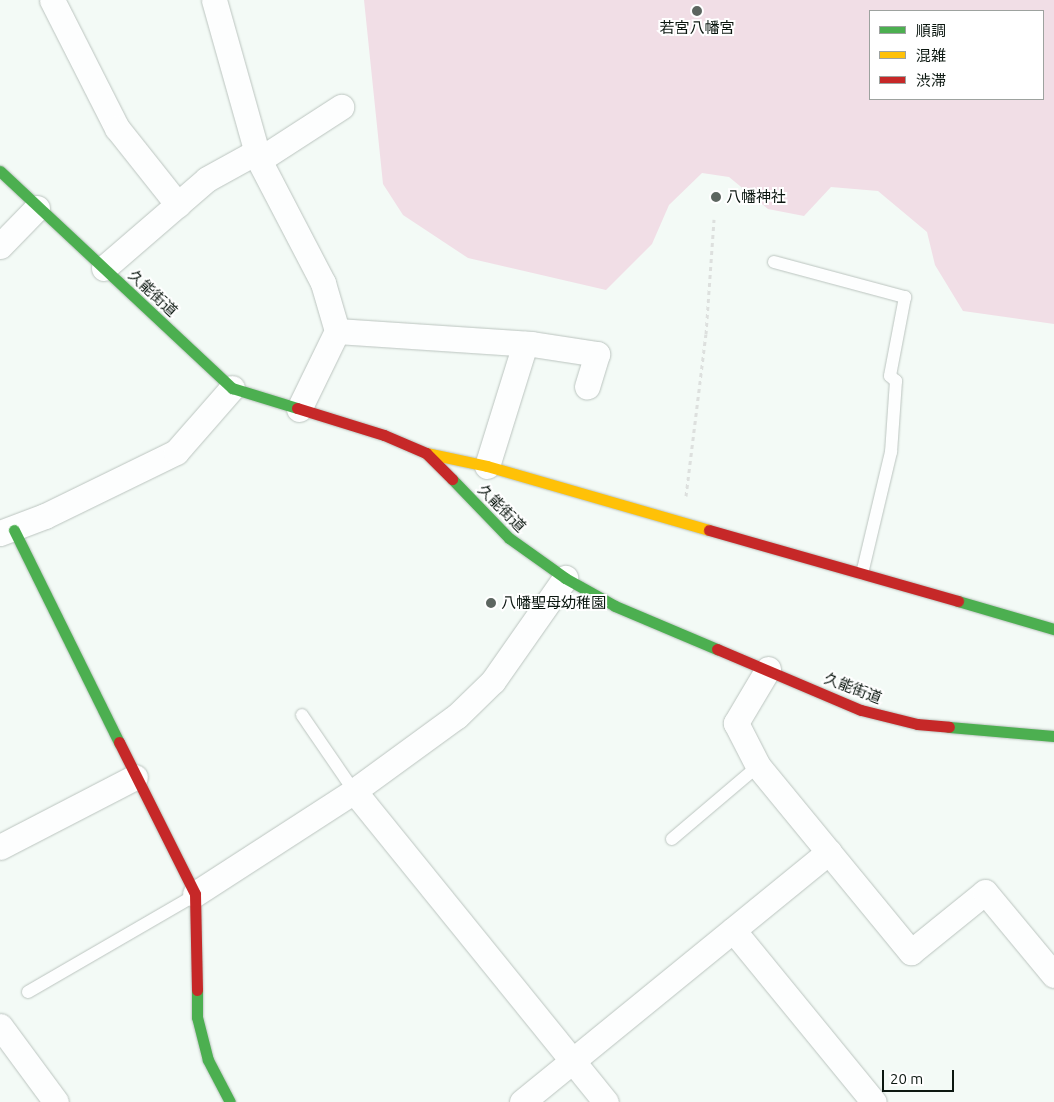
<!DOCTYPE html>
<meta charset="utf-8">
<style>
body{margin:0}
#map{position:relative;width:1054px;height:1102px;overflow:hidden;background:#f3faf6;font-family:Ubuntu,"Noto Sans JP",sans-serif}
div>[style]{position:absolute}
.green>*{inset:0;background:#f1dee6}
.path>*{height:3px;margin-top:-1.5px;transform-origin:0;background:repeating-linear-gradient(90deg,#dde0de 0 4px,transparent 0 8px)}
.roads{filter:drop-shadow(0 0 1px #bbc4bf) drop-shadow(0 0 1px #bbc4bf)}
.lane>*{height:12px;margin:-6px;padding:0 6px;transform-origin:6px;border-radius:6px;background:#fdfefe}
.street>*{height:25px;margin:-12.5px;padding:0 12.5px;transform-origin:12.5px;border-radius:12.5px;background:#fdfefe}
.fast>*{height:11px;margin:-5.5px;padding:0 5.5px;transform-origin:5.5px;border-radius:5.5px;background:#4caf50}
.slow>*{height:11px;margin:-5.5px;padding:0 5.5px;transform-origin:5.5px;border-radius:5.5px;background:#ffc107}
.jam>*{height:11px;margin:-5.5px;padding:0 5.5px;transform-origin:5.5px;border-radius:5.5px;background:#c62828}
.dots>*{width:14px;height:14px;translate:-50% -50%;box-sizing:border-box;border:2px solid #fff;border-radius:50%}
span{translate:-50% -50%;white-space:nowrap;text-align:center;line-height:1.15;-webkit-text-stroke:4px #fff;paint-order:stroke}
.poi-label{font-size:15px;color:#0b1710}
.left{translate:0 -50%;text-align:left}
.street-label{font-size:15px;color:#0b1710}
.legend{position:absolute;left:869px;top:10px;width:175px;height:90px;box-sizing:border-box;background:#fff;border:1px solid #9da29f;margin:0;padding:6px 9px;list-style:none;font-size:15px;color:#0b1710}
.legend li{display:flex;align-items:center;gap:10px;height:25px}
.legend b{width:25px;border:1px solid #9da29f}
.scale{position:absolute;left:882px;top:1070px;width:72px;height:22px;box-sizing:border-box;border:2px solid #0b1710;border-top:0;padding-left:6px;font-size:15px;line-height:18px;white-space:nowrap;color:#0b1710;-webkit-text-stroke:4px #fff;paint-order:stroke}
</style>
<div id="map">
<div class="green">
<i style="clip-path:polygon(evenodd,364px 0,1054px 0,1054px 324px,963px 311px,935px 265px,927px 232px,878px 191px,831px 187px,804px 216px,768px 209px,729px 177px,702px 173px,669px 205px,652px 244px,606px 290px,468px 258px,403px 215px,383px 184px,364px 0,870px 11px,1043px 11px,1043px 99px,870px 99px,870px 11px)"></i>
</div>
<div class="path">
<i style="left:686px;top:496px;width:163px;rotate:-83deg"></i>
<i style="left:706px;top:334px;width:115px;rotate:-86deg"></i>
</div>
<div class="roads">
<div class="lane">
<i style="left:774px;top:262px;width:136px;rotate:15deg"></i>
<i style="left:905px;top:297px;width:80px;rotate:100.8deg"></i>
<i style="left:890px;top:376px;width:8px;rotate:40deg"></i>
<i style="left:896px;top:381px;width:71px;rotate:94deg"></i>
<i style="left:891px;top:452px;width:125px;rotate:103.4deg"></i>
<i style="left:302px;top:715px;width:92px;rotate:55.6deg"></i>
<i style="left:672px;top:839px;width:113px;rotate:-40.3deg"></i>
<i style="left:28px;top:992px;width:193px;rotate:-30.1deg"></i>
</div>
<div class="street">
<i style="left:52px;top:0;width:144px;rotate:63.1deg"></i>
<i style="left:117px;top:128px;width:98px;rotate:51.6deg"></i>
<i style="left:214px;top:0;width:166px;rotate:74.3deg"></i>
<i style="left:259px;top:160px;width:139px;rotate:62.5deg"></i>
<i style="left:323px;top:283px;width:50px;rotate:73.7deg"></i>
<i style="left:259px;top:160px;width:98px;rotate:-32.9deg"></i>
<i style="left:0;top:246px;width:53px;rotate:-45.8deg"></i>
<i style="left:104px;top:268px;width:136px;rotate:-40.8deg"></i>
<i style="left:207px;top:179px;width:56px;rotate:-28.9deg"></i>
<i style="left:299px;top:409px;width:87px;rotate:-64deg"></i>
<i style="left:337px;top:331px;width:195px;rotate:3.8deg"></i>
<i style="left:532px;top:344px;width:66px;rotate:8.7deg"></i>
<i style="left:597px;top:354px;width:34px;rotate:107deg"></i>
<i style="left:487px;top:466px;width:128px;rotate:-72.7deg"></i>
<i style="left:0;top:533px;width:48px;rotate:-20.7deg"></i>
<i style="left:45px;top:516px;width:146px;rotate:-26deg"></i>
<i style="left:176px;top:452px;width:85px;rotate:-48.8deg"></i>
<i style="left:768px;top:669px;width:63px;rotate:120.7deg"></i>
<i style="left:736px;top:723px;width:48px;rotate:62.9deg"></i>
<i style="left:758px;top:766px;width:241px;rotate:50.6deg"></i>
<i style="left:911px;top:952px;width:95px;rotate:-39deg"></i>
<i style="left:985px;top:892px;width:108px;rotate:50.3deg"></i>
<i style="left:354px;top:791px;width:400px;rotate:51deg"></i>
<i style="left:0;top:847px;width:152px;rotate:-27.4deg"></i>
<i style="left:195px;top:894px;width:189px;rotate:-32.9deg"></i>
<i style="left:354px;top:791px;width:127px;rotate:-36.1deg"></i>
<i style="left:457px;top:716px;width:50px;rotate:-44.2deg"></i>
<i style="left:493px;top:681px;width:126px;rotate:-55deg"></i>
<i style="left:733px;top:930px;width:222px;rotate:50.7deg"></i>
<i style="left:0;top:1026px;width:94px;rotate:53.6deg"></i>
<i style="left:522px;top:1102px;width:396px;rotate:-39.2deg"></i>
</div>
<div class="fast">
<i style="left:0;top:171px;width:318px;rotate:43.1deg"></i>
<i style="left:232px;top:388px;width:68px;rotate:17.1deg"></i>
<i style="left:452px;top:479px;width:82px;rotate:46deg"></i>
<i style="left:509px;top:538px;width:69px;rotate:35.5deg"></i>
<i style="left:565px;top:578px;width:57px;rotate:29.2deg"></i>
<i style="left:615px;top:606px;width:111px;rotate:22.9deg"></i>
<i style="left:14px;top:530px;width:237px;rotate:63.7deg"></i>
<i style="left:958px;top:601px;width:100px;rotate:16.3deg"></i>
<i style="left:949px;top:727px;width:105px;rotate:4.9deg"></i>
<i style="left:197px;top:990px;width:27px;rotate:90deg"></i>
<i style="left:197px;top:1017px;width:44px;rotate:75.7deg"></i>
<i style="left:208px;top:1060px;width:47px;rotate:62.4deg"></i>
</div>
<div class="slow">
<i style="left:426px;top:453px;width:62px;rotate:12deg"></i>
<i style="left:487px;top:466px;width:231px;rotate:16.1deg"></i>
</div>
<div class="jam">
<i style="left:297px;top:408px;width:91px;rotate:17.2deg"></i>
<i style="left:384px;top:435px;width:46px;rotate:23.2deg"></i>
<i style="left:426px;top:453px;width:37px;rotate:45deg"></i>
<i style="left:709px;top:530px;width:259px;rotate:15.9deg"></i>
<i style="left:717px;top:649px;width:156px;rotate:23deg"></i>
<i style="left:861px;top:710px;width:58px;rotate:14deg"></i>
<i style="left:917px;top:724px;width:32px;rotate:5deg"></i>
<i style="left:119px;top:742px;width:170px;rotate:63.4deg"></i>
<i style="left:195px;top:894px;width:96px;rotate:88.8deg"></i>
</div>
</div>
<div class="dots">
<i style="left:697px;top:11px;background:#5c6660"></i>
<i style="left:716px;top:197px;background:#5c6660"></i>
<i style="left:491px;top:603px;background:#5c6660"></i>
</div>
<div class="poi-label">
<span style="left:697px;top:28px">若宮八幡宮</span>
<span class="left" style="left:726px;top:197px">八幡神社</span>
<span class="left" style="left:501px;top:603px">八幡聖母幼稚園</span>
</div>
<div class="street-label">
<span style="left:153px;top:293px;rotate:43deg">久能街道</span>
<span style="left:502px;top:508px;rotate:45deg">久能街道</span>
<span style="left:853px;top:688px;rotate:21deg">久能街道</span>
</div>
<ul class="legend">
<li><b style="height:6px;background:#4caf50"></b>順調</li>
<li><b style="height:6px;background:#ffc107"></b>混雑</li>
<li><b style="height:6px;background:#c62828"></b>渋滞</li>
</ul>
<div class="scale">20 m</div>
</div>
